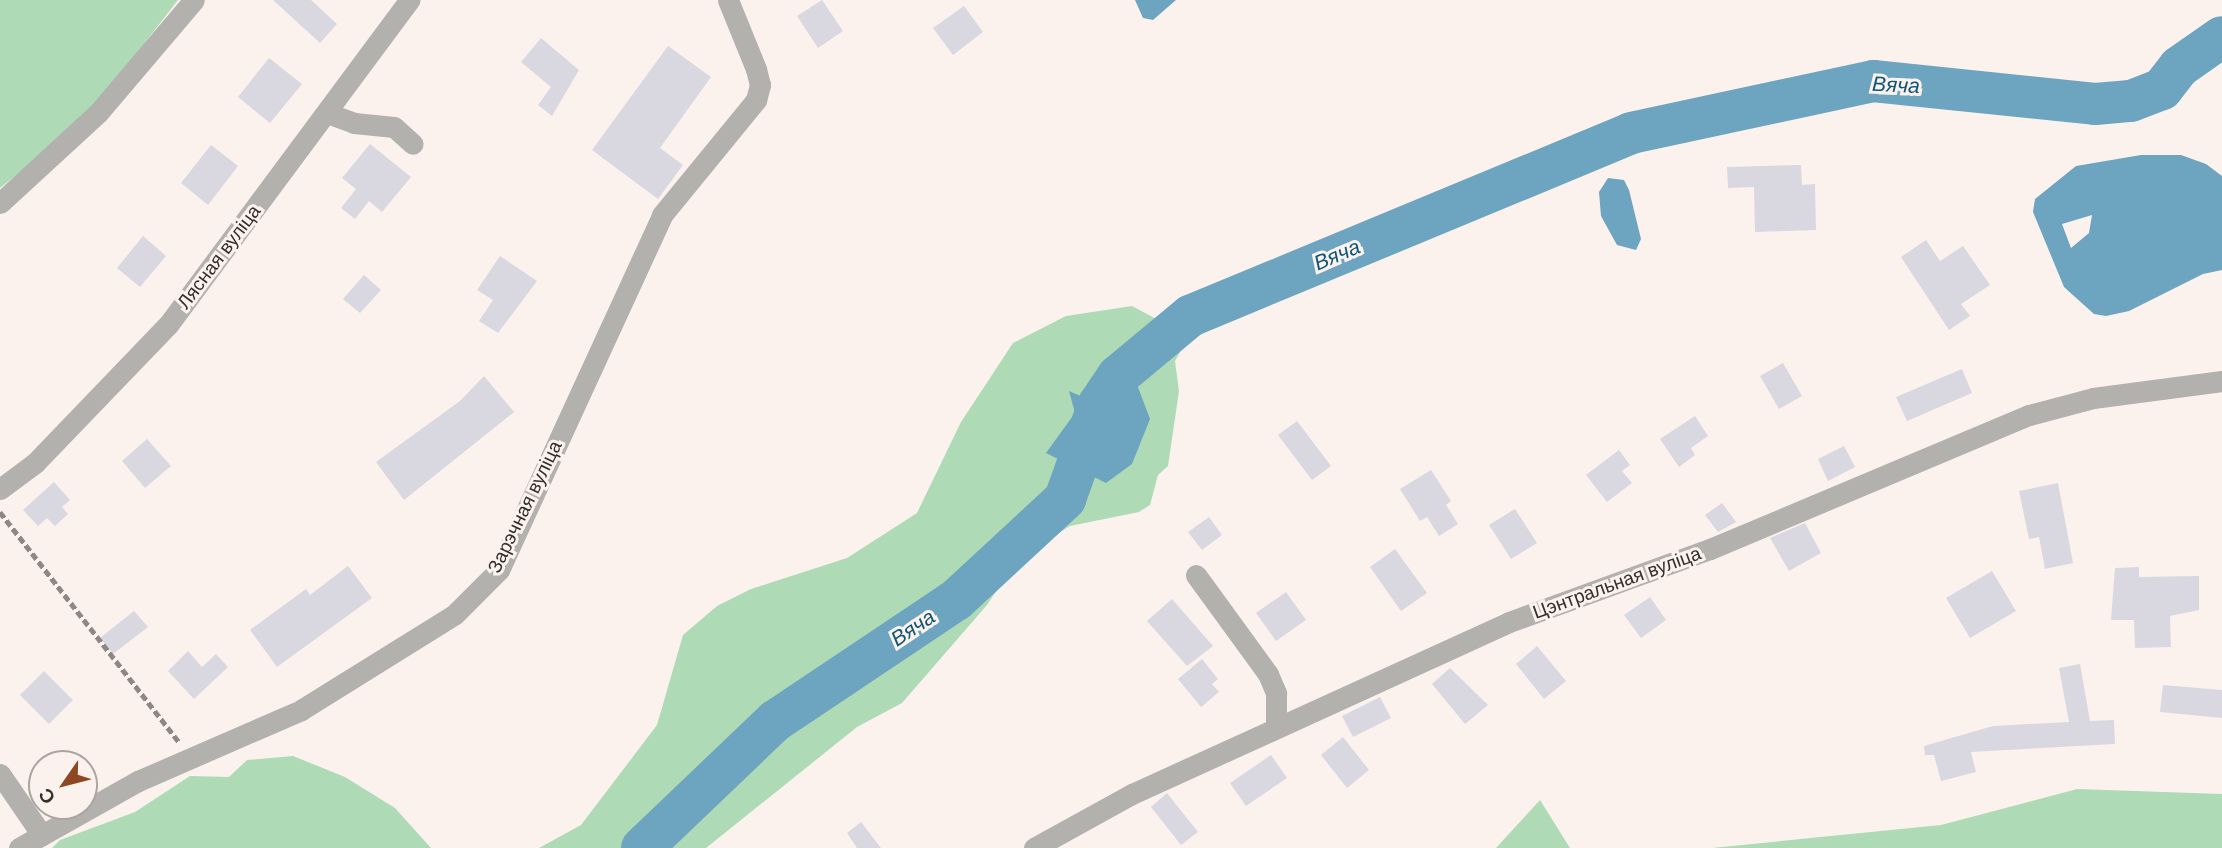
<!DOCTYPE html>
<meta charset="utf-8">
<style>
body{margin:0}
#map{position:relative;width:2222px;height:848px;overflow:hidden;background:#fbf2ee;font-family:Helvetica,sans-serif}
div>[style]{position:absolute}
.green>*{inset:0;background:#aedbb6}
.water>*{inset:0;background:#6da4bf}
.river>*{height:42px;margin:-21px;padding:0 21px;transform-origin:21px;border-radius:21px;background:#6da4bf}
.building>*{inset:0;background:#d9d7df}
.path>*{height:4.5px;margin-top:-2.25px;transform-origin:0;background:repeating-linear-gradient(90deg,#8e8885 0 7px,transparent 0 10.5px)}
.minor>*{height:21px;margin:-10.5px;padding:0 10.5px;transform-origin:10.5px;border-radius:10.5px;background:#b3b1ad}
span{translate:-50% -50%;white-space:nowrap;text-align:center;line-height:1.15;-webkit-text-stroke:6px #fbf2ee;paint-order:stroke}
.street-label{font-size:19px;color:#322f2d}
.water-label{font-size:21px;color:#0f5673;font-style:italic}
.north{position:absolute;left:28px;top:750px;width:70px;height:70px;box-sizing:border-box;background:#fbf2ee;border:2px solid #aba4a1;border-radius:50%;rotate:235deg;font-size:19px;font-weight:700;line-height:28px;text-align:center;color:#322f2d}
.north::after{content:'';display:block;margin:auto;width:24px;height:32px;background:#8e4722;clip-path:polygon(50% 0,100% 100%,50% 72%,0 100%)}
</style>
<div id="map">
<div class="green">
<i style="clip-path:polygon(0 0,178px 0,84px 121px,0 188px)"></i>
<i style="clip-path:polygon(1132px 306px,1162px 322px,1182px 338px,1183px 347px,1175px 361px,1179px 391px,1168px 466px,1158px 475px,1150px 505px,1139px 512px,1070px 526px,1019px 557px,987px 605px,902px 703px,857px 727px,706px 848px,539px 848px,581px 825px,657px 725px,683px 635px,717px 606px,751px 589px,847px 558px,917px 513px,961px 422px,1013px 343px,1066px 316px)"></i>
<i style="clip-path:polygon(293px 756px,345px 777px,395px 808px,431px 848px,52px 848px,60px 840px,135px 812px,190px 776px,229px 777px,247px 760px)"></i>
<i style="clip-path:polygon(2077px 789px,2222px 794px,2222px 848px,1712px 848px,1941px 825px)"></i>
<i style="clip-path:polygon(1540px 800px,1570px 848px,1496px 848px)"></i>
</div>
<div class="water">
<i style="clip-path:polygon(1135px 0,1176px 0,1153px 20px,1143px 18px)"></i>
<i style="clip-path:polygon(evenodd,2141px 155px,2181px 155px,2206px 164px,2222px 176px,2222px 270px,2203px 274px,2129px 311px,2106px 316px,2094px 314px,2064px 287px,2033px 212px,2035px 199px,2076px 166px,2141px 155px,2092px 215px,2089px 233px,2071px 248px,2062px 224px,2092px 215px)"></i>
<i style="clip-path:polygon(1608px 178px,1624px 180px,1629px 190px,1641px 239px,1636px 250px,1617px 245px,1601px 216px,1599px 192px)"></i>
<i style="clip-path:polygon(1118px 376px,1136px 382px,1150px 419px,1132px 464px,1106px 483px,1046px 453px,1075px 413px,1069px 391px,1099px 404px)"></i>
</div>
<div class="river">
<i style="left:642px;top:848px;width:184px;rotate:-43.7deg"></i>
<i style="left:775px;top:721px;width:218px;rotate:-33.8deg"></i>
<i style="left:956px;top:600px;width:149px;rotate:-42.8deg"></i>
<i style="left:1065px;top:499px;width:101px;rotate:-70.3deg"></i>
<i style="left:1099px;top:404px;width:34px;rotate:-56deg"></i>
<i style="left:1118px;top:376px;width:94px;rotate:-39.8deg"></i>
<i style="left:1190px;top:316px;width:477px;rotate:-22.5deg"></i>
<i style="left:1631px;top:133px;width:248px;rotate:-12.1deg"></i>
<i style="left:1873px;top:81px;width:223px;rotate:5.9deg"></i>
<i style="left:2095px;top:104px;width:36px;rotate:-5deg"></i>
<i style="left:2131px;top:101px;width:33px;rotate:-21deg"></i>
<i style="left:2162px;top:89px;width:28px;rotate:-52deg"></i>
<i style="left:2179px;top:67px;width:52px;rotate:-34.9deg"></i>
</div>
<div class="building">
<i style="clip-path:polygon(273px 0,311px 0,337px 24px,320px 43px)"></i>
<i style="clip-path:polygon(822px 0,843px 31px,818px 48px,797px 16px)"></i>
<i style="clip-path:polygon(964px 6px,983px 32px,953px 55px,933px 28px)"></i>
<i style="clip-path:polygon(541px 38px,579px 70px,552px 116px,538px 105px,551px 87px,521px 62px)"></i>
<i style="clip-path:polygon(668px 46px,711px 77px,660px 148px,683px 165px,658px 199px,592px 150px)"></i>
<i style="clip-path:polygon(269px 58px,302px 84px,270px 123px,238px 97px)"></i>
<i style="clip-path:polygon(370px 144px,411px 177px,382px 212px,369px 201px,355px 219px,341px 208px,356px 189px,342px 178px)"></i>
<i style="clip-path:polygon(211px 145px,238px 166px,208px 205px,181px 183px)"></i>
<i style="clip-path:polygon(1801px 165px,1802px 185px,1815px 184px,1816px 230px,1755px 232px,1754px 187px,1728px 188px,1727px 167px)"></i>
<i style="clip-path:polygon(143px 236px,166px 256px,140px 287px,117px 268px)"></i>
<i style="clip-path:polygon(1926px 240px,1940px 261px,1963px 246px,1990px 285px,1961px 304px,1970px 316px,1949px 330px,1901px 257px)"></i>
<i style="clip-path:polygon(500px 256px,537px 281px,498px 333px,479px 321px,493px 300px,477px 290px)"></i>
<i style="clip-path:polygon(364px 275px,381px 290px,360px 313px,343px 299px)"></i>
<i style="clip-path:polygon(1783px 363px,1802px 396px,1779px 409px,1760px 376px)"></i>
<i style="clip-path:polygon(1962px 369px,1972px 393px,1907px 421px,1896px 397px)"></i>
<i style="clip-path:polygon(484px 376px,514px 412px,404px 500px,376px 462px,460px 401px)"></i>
<i style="clip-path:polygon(1695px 416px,1708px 436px,1691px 448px,1695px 455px,1679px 467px,1660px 439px)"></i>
<i style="clip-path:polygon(1297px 421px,1331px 466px,1312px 480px,1278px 435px)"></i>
<i style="clip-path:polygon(147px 439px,171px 466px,145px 488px,122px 461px)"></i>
<i style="clip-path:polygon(1844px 446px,1855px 467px,1828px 481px,1818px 459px)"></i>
<i style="clip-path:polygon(1619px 450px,1630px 465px,1622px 471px,1632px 483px,1607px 502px,1586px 475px)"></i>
<i style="clip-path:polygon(1431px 470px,1451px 501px,1446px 505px,1458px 524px,1439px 536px,1427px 517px,1420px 521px,1400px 489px)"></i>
<i style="clip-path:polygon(54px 482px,70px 500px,62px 507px,68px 514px,55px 526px,47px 518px,38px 526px,23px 510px)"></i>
<i style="clip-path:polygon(2058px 483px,2073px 563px,2045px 569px,2039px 537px,2029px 539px,2019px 491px)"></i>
<i style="clip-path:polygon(1722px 503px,1736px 522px,1718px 532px,1705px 515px)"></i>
<i style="clip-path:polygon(1515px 509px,1537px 543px,1511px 559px,1489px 525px)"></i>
<i style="clip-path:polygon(1209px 517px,1222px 535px,1202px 550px,1188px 532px)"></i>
<i style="clip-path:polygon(1805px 523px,1821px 553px,1789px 571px,1770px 538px)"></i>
<i style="clip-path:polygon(1395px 549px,1427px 593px,1401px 611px,1370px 567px)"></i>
<i style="clip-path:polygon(348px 566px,372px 598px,277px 667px,250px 630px,306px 589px,310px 595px)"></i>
<i style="clip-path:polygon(2139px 567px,2139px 577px,2199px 576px,2199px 610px,2170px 616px,2171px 647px,2135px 648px,2134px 620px,2111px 620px,2115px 568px)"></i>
<i style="clip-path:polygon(1992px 571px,2016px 611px,1970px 638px,1946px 598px)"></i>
<i style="clip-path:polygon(1286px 592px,1306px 620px,1276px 641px,1256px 613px)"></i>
<i style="clip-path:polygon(1650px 597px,1666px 620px,1641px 638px,1624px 615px)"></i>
<i style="clip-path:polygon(1172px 599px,1213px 646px,1187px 666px,1147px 621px)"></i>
<i style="clip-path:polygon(134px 611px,148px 627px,113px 654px,100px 638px)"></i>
<i style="clip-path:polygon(1537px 646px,1566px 681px,1544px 699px,1516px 664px)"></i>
<i style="clip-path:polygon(188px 651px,202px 667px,216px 654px,228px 667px,194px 699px,168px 671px)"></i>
<i style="clip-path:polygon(1202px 659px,1218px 679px,1212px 684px,1219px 692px,1201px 707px,1178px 679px)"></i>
<i style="clip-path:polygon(2080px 664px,2090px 721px,2114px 720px,2115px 744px,1971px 752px,1976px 772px,1941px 781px,1934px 755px,1925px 755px,1924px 746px,1993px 726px,2069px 722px,2059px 668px)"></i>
<i style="clip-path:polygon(1450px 668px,1488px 705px,1465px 724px,1432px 684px)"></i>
<i style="clip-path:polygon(44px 671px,73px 700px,49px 724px,20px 695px)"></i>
<i style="clip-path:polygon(2163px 685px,2222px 690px,2222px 718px,2160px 712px)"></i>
<i style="clip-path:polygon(1380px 697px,1391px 718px,1353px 737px,1342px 716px)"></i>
<i style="clip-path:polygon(1343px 737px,1369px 770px,1347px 788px,1321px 755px)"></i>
<i style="clip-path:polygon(1271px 755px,1287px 778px,1246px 806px,1230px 783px)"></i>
<i style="clip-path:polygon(1167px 793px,1198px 832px,1181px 845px,1151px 807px)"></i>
<i style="clip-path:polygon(861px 822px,881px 848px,857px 848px,847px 833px)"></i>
</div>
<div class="path">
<i style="left:0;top:512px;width:291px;rotate:52.1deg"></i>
</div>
<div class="minor">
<i style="left:327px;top:113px;width:29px;rotate:20deg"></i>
<i style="left:354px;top:123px;width:40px;rotate:5.7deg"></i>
<i style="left:394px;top:127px;width:25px;rotate:42deg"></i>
<i style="left:0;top:203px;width:133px;rotate:-42.6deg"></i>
<i style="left:98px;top:113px;width:148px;rotate:-49.7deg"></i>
<i style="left:0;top:489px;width:44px;rotate:-36.6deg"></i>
<i style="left:35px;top:463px;width:192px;rotate:-46.1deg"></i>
<i style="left:168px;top:325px;width:405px;rotate:-53.4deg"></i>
<i style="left:1196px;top:575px;width:122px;rotate:54deg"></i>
<i style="left:1268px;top:674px;width:21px;rotate:67deg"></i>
<i style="left:1276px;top:693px;width:34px;rotate:90deg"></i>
<i style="left:0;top:774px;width:74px;rotate:55.5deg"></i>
<i style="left:19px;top:848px;width:137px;rotate:-29.4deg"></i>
<i style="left:138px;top:781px;width:178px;rotate:-23.5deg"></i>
<i style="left:301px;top:710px;width:181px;rotate:-31.9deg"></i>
<i style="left:455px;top:614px;width:62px;rotate:-45deg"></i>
<i style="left:499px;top:570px;width:391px;rotate:-65.3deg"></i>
<i style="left:662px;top:215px;width:149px;rotate:-50.7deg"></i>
<i style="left:756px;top:100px;width:16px;rotate:-75deg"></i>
<i style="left:760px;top:85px;width:16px;rotate:-104deg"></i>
<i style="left:756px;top:69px;width:74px;rotate:-112.1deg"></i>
<i style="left:1034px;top:848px;width:112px;rotate:-28.9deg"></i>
<i style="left:1132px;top:794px;width:414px;rotate:-24.5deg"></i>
<i style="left:1509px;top:622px;width:214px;rotate:-20deg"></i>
<i style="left:1710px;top:549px;width:346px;rotate:-22.8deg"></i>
<i style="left:2029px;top:415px;width:66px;rotate:-14.9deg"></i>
<i style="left:2093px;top:398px;width:130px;rotate:-7.5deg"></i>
</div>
<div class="street-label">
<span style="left:219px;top:257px;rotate:-53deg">Лясная вуліца</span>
<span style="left:525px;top:507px;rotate:-64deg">Зарэчная вуліца</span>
<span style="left:1617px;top:583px;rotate:-20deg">Цэнтральная вуліца</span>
</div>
<div class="water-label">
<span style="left:1896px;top:85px;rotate:3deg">Вяча</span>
<span style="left:1337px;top:255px;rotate:-23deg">Вяча</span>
<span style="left:913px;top:628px;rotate:-34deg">Вяча</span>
</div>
<div class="north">С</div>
</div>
